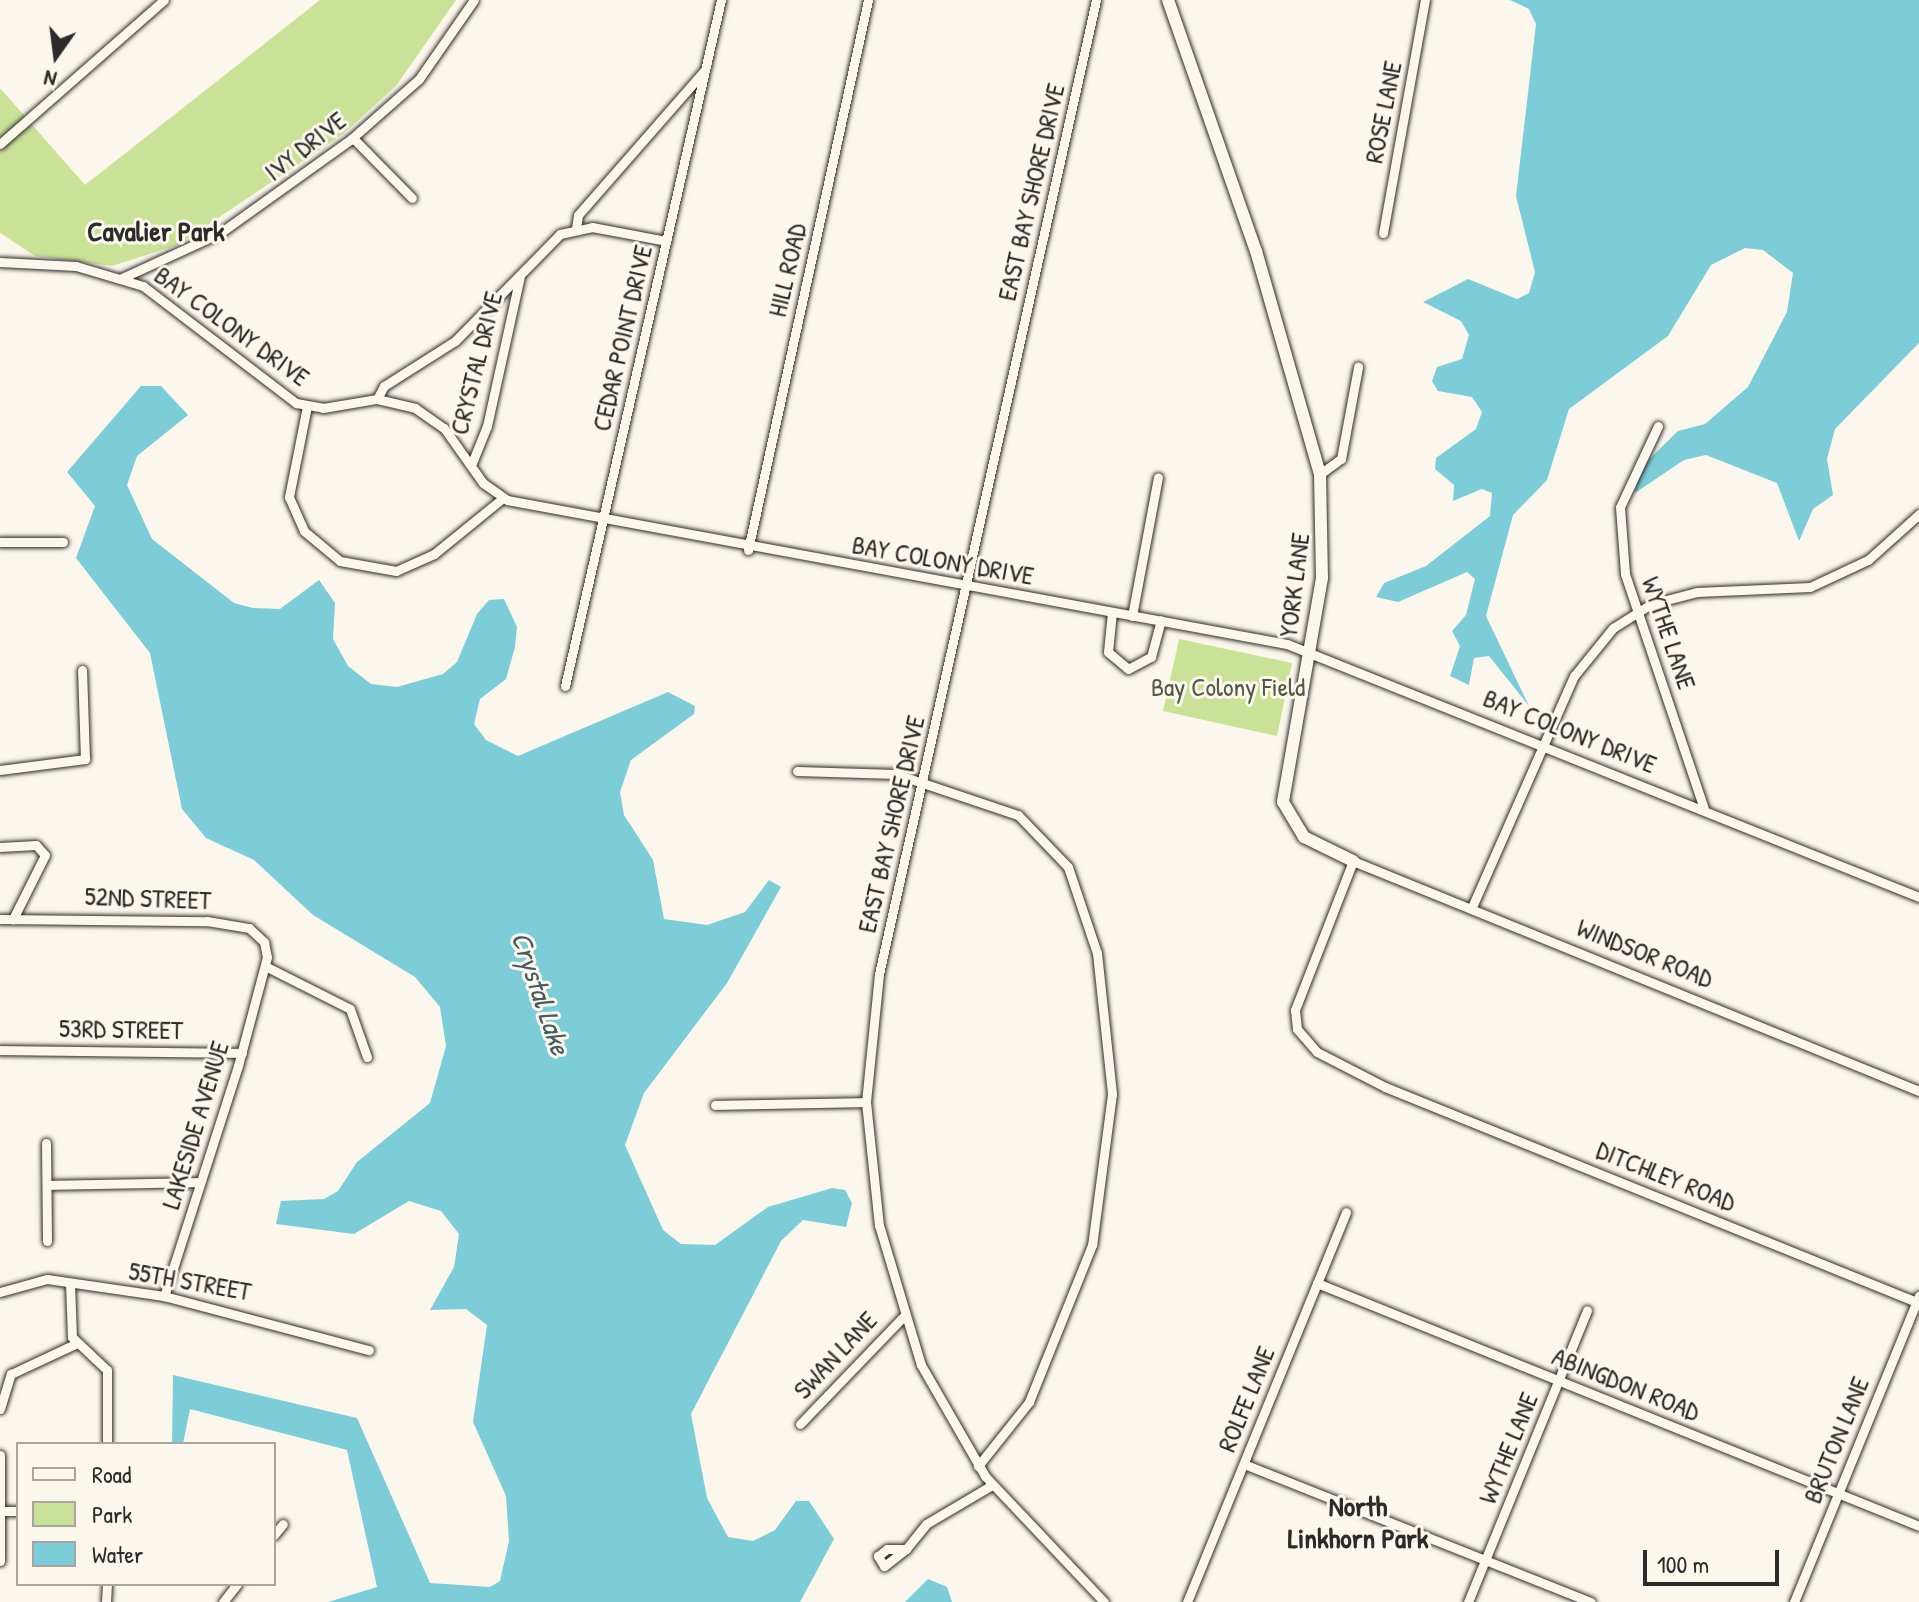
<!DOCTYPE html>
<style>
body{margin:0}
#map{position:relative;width:1919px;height:1602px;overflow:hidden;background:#fbf7ec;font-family:"Patrick Hand",sans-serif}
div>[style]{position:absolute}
.green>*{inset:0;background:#cae298}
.water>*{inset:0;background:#7dcdd9}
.roads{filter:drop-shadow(0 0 2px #2b2b2b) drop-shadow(0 0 2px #2b2b2b)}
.street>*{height:9px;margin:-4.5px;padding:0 4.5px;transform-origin:4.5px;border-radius:4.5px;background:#fbf7ec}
.secondary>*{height:12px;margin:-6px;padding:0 6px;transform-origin:6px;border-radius:6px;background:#fbf7ec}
span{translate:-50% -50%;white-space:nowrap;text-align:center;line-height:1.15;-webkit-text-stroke:6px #fbf7ec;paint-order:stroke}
.street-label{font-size:26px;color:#2b2b2b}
.park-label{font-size:26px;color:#535946}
.neighbourhood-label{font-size:28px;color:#2b2b2b;font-weight:700}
.water-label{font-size:28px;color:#445c5f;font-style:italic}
.legend{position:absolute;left:16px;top:1442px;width:260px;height:144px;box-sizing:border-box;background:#fbf7ec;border:2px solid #a8a59f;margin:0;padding:10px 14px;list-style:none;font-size:24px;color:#2b2b2b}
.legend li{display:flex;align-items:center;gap:16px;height:40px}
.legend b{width:40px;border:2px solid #a8a59f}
.north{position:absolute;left:16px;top:16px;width:80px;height:80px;-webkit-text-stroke:6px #fbf7ec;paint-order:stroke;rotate:194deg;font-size:22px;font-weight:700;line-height:32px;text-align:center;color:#2b2b2b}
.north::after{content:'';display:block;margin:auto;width:28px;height:36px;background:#2b2b2b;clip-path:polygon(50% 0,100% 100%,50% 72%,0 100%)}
.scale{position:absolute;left:1643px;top:1550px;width:136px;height:36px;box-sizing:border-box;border:4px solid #2b2b2b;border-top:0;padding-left:10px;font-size:24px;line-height:28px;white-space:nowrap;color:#2b2b2b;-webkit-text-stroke:6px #fbf7ec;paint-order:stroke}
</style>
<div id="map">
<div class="green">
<i style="clip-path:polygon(320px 0,456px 0,396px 86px,343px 134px,178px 245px,112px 266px,35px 256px,0 233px,0 88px,85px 185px)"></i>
<i style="clip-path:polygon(1179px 639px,1292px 663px,1277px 736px,1163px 711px)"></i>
</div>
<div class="water">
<i style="clip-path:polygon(1510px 0,1919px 0,1919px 343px,1835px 429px,1827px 459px,1833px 495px,1813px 509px,1799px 541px,1777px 483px,1706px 455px,1684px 460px,1635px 493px,1638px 470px,1678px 431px,1705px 424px,1748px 387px,1787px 312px,1793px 273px,1763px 250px,1745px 248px,1711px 265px,1668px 336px,1569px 409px,1547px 480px,1513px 515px,1486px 616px,1529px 706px,1489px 656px,1474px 658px,1469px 685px,1450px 676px,1460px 646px,1452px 631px,1466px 615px,1475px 579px,1467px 572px,1398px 602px,1376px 597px,1384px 583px,1426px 566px,1490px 516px,1492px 493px,1482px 489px,1453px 501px,1454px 485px,1435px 469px,1436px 458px,1476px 429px,1482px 412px,1472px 397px,1438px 391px,1432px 381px,1437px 367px,1462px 359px,1469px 335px,1461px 321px,1423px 302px,1468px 279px,1517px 299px,1529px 293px,1535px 272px,1516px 196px,1536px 24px,1529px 9px)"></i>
<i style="clip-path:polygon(141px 386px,161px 386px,188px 415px,137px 456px,127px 485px,152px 539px,234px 603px,253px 608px,280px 609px,319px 580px,335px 603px,333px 639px,348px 666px,371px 684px,397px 687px,443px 674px,457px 662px,477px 614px,489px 600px,504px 599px,517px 627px,515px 647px,506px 679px,480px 699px,474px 724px,486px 740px,518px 756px,668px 692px,695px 706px,694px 714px,631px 760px,620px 792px,624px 815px,653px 860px,664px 919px,707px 925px,745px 912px,769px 880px,781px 887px,727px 983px,644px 1093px,625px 1145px,663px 1230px,681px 1244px,715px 1245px,768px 1207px,832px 1188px,845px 1190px,852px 1203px,846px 1227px,803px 1220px,781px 1241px,691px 1414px,707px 1498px,728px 1537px,753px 1541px,775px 1530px,796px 1501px,809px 1501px,834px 1539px,800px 1602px,328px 1602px,377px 1587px,347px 1450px,190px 1409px,183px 1444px,172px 1444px,173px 1375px,357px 1418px,430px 1583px,490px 1587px,500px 1581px,509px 1541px,506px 1496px,473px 1422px,487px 1325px,466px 1309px,430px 1310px,454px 1267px,459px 1234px,441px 1211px,409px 1201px,354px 1234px,276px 1224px,281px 1201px,324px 1199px,338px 1191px,357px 1162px,430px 1103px,446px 1046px,440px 1007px,415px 977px,313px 915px,254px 860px,206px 838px,182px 809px,150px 653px,76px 558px,95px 506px,67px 472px)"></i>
<i style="clip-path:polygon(928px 1579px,947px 1587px,952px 1602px,905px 1602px)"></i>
</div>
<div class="roads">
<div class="street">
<i style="left:1096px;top:0;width:998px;rotate:102.56deg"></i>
<i style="left:879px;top:974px;width:129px;rotate:95.8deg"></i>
<i style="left:866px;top:1102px;width:124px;rotate:84deg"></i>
<i style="left:879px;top:1225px;width:146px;rotate:73.3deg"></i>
<i style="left:921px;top:1365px;width:128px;rotate:60deg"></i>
<i style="left:985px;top:1476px;width:173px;rotate:46.6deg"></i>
<i style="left:353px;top:138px;width:84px;rotate:45.5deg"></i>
<i style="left:0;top:144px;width:218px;rotate:-41.3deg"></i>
<i style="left:576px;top:228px;width:13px;rotate:-81deg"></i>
<i style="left:578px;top:215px;width:191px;rotate:-48.8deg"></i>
<i style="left:1383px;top:233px;width:237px;rotate:-79.8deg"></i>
<i style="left:0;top:262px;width:76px;rotate:3deg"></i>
<i style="left:76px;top:266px;width:70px;rotate:16.6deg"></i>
<i style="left:143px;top:286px;width:193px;rotate:37.4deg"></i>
<i style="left:296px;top:403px;width:27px;rotate:10deg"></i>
<i style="left:323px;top:408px;width:55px;rotate:-9.5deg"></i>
<i style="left:377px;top:399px;width:39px;rotate:13deg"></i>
<i style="left:415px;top:408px;width:35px;rotate:35deg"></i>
<i style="left:444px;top:428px;width:67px;rotate:54.7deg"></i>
<i style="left:483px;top:483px;width:29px;rotate:35deg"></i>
<i style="left:507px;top:500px;width:793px;rotate:10.46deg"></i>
<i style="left:1287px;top:644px;width:681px;rotate:21.82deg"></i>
<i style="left:122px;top:278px;width:108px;rotate:-24.7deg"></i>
<i style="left:220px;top:233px;width:160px;rotate:-35.6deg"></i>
<i style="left:350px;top:140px;width:92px;rotate:-41.5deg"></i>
<i style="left:419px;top:79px;width:96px;rotate:-55.2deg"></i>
<i style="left:377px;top:399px;width:15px;rotate:-62deg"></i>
<i style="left:384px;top:386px;width:84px;rotate:-32.4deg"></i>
<i style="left:455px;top:341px;width:150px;rotate:-45.5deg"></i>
<i style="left:560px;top:234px;width:33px;rotate:-12deg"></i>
<i style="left:592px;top:227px;width:75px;rotate:10.7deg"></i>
<i style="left:307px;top:406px;width:93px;rotate:101.2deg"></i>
<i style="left:289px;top:497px;width:37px;rotate:66deg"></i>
<i style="left:304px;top:531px;width:47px;rotate:39.8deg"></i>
<i style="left:340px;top:561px;width:57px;rotate:10.1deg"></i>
<i style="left:396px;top:571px;width:42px;rotate:-24.1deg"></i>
<i style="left:434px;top:554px;width:89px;rotate:-39.1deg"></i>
<i style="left:1658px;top:426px;width:89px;rotate:115.1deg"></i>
<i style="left:1620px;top:507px;width:67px;rotate:85.7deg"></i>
<i style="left:1625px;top:574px;width:248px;rotate:71.4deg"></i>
<i style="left:472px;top:463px;width:40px;rotate:-68deg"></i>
<i style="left:487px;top:426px;width:154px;rotate:-77.6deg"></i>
<i style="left:1320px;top:474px;width:26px;rotate:-36deg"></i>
<i style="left:1341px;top:459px;width:94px;rotate:-79.5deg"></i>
<i style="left:0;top:542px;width:63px"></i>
<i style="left:748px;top:550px;width:563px;rotate:-77.69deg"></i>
<i style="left:1112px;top:612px;width:40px;rotate:95.7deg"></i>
<i style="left:1108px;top:652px;width:26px;rotate:40deg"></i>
<i style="left:1128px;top:669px;width:26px;rotate:-28deg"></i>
<i style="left:1151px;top:657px;width:38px;rotate:-75deg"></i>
<i style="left:1132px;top:616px;width:141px;rotate:-79.4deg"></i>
<i style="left:565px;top:686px;width:704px;rotate:-77.19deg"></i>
<i style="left:0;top:770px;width:86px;rotate:-7.4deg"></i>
<i style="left:85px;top:759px;width:89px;rotate:-91.9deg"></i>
<i style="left:797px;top:771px;width:99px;rotate:1.7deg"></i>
<i style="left:896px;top:774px;width:129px;rotate:18.6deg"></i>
<i style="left:1018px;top:815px;width:72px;rotate:46.1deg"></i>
<i style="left:1068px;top:867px;width:91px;rotate:71.4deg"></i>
<i style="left:1097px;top:953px;width:142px;rotate:83.9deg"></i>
<i style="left:1112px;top:1094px;width:152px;rotate:97.5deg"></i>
<i style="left:1092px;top:1245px;width:169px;rotate:111.9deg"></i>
<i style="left:1029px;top:1402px;width:82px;rotate:128.6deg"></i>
<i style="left:0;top:847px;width:36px;rotate:-3deg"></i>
<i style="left:36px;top:845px;width:13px;rotate:48deg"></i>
<i style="left:45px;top:855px;width:72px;rotate:116.6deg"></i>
<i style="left:1472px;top:907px;width:253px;rotate:-66.2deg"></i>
<i style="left:1574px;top:676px;width:62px;rotate:-50.9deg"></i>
<i style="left:1613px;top:628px;width:45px;rotate:-32.3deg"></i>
<i style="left:1651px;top:604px;width:48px;rotate:-14.6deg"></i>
<i style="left:1697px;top:592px;width:113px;rotate:-2.5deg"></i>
<i style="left:1810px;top:587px;width:64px;rotate:-25deg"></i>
<i style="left:1868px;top:560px;width:69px;rotate:-42deg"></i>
<i style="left:0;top:919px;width:207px;rotate:0.6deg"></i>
<i style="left:207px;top:921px;width:43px;rotate:9.5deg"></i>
<i style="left:249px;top:928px;width:21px;rotate:43deg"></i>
<i style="left:264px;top:942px;width:15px;rotate:79deg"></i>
<i style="left:267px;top:957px;width:113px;rotate:104.9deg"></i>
<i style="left:238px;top:1066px;width:242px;rotate:107.8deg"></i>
<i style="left:265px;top:966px;width:95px;rotate:26.8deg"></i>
<i style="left:350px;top:1009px;width:51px;rotate:70.5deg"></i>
<i style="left:0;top:1050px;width:242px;rotate:0.7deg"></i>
<i style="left:1919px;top:1091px;width:611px;rotate:-157.89deg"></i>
<i style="left:1353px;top:861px;width:160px;rotate:111.3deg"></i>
<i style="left:1295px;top:1010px;width:19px;rotate:84deg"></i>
<i style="left:1297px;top:1029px;width:30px;rotate:49deg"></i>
<i style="left:1317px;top:1052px;width:76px;rotate:27.2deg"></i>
<i style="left:1385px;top:1087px;width:576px;rotate:22.02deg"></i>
<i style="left:715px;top:1105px;width:151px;rotate:-1.1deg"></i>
<i style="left:46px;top:1143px;width:98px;rotate:89.4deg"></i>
<i style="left:47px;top:1185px;width:153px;rotate:-1.1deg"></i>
<i style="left:70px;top:1283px;width:54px;rotate:87.9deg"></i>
<i style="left:72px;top:1337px;width:48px;rotate:43.3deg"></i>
<i style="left:107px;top:1370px;width:74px;rotate:90deg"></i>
<i style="left:1317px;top:1283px;width:649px;rotate:21.98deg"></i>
<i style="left:0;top:1292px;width:49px;rotate:-15.5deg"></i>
<i style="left:47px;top:1279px;width:118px;rotate:8.3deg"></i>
<i style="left:164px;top:1296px;width:212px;rotate:14.8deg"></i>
<i style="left:0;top:1409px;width:37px;rotate:-73deg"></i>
<i style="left:11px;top:1374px;width:71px;rotate:-25.1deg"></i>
<i style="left:800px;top:1424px;width:149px;rotate:-46.1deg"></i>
<i style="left:0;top:1455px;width:106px;rotate:90deg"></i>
<i style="left:1244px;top:1464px;width:373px;rotate:21.7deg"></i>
<i style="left:1px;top:1511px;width:17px"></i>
<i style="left:274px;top:1535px;width:14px;rotate:-51deg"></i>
<i style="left:887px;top:1549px;width:19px"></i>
<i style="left:906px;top:1549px;width:28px;rotate:142deg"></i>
<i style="left:884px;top:1566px;width:12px;rotate:-121deg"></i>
<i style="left:878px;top:1556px;width:11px;rotate:-38deg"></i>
<i style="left:906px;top:1549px;width:32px;rotate:-51deg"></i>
<i style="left:926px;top:1524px;width:77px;rotate:-30.6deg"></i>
<i style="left:106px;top:1602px;width:18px;rotate:-87deg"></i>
<i style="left:223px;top:1602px;width:23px;rotate:-52deg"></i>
<i style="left:1187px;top:1602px;width:421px;rotate:-67.8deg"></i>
<i style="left:1468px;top:1602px;width:315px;rotate:-67.8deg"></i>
<i style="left:1794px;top:1602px;width:331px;rotate:-67.8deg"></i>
</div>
<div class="secondary">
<i style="left:1168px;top:0;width:266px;rotate:70.7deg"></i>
<i style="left:1256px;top:251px;width:232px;rotate:74deg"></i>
<i style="left:1320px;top:474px;width:104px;rotate:88.9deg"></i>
<i style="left:1322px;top:578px;width:227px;rotate:99.9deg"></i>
<i style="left:1283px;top:802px;width:41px;rotate:59deg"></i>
<i style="left:1304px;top:837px;width:55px;rotate:26.1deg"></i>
</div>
</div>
<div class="street-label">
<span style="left:1383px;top:112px;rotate:-79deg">ROSE LANE</span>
<span style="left:305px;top:146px;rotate:-38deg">IVY DRIVE</span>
<span style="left:1031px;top:192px;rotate:-77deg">EAST BAY SHORE DRIVE</span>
<span style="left:787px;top:270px;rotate:-77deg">HILL ROAD</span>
<span style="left:232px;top:326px;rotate:36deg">BAY COLONY DRIVE</span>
<span style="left:622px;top:338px;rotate:-77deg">CEDAR POINT DRIVE</span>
<span style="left:476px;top:363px;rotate:-76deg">CRYSTAL DRIVE</span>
<span style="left:943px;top:560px;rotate:10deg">BAY COLONY DRIVE</span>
<span style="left:1294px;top:585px;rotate:-83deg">YORK LANE</span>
<span style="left:1669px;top:633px;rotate:71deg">WYTHE LANE</span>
<span style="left:1570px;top:731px;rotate:22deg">BAY COLONY DRIVE</span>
<span style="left:891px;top:824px;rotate:-77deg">EAST BAY SHORE DRIVE</span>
<span style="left:148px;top:898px;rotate:2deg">52ND STREET</span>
<span style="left:1645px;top:953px;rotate:22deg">WINDSOR ROAD</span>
<span style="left:121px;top:1029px;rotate:1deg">53RD STREET</span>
<span style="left:195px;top:1125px;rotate:-73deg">LAKESIDE AVENUE</span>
<span style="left:1666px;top:1176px;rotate:22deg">DITCHLEY ROAD</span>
<span style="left:190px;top:1281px;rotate:10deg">55TH STREET</span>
<span style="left:835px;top:1355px;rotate:-47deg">SWAN LANE</span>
<span style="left:1626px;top:1384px;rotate:22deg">ABINGDON ROAD</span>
<span style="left:1246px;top:1399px;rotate:-68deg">ROLFE LANE</span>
<span style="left:1836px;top:1440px;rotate:-68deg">BRUTON LANE</span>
<span style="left:1508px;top:1448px;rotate:-68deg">WYTHE LANE</span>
</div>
<div class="park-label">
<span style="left:1228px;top:687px">Bay Colony Field</span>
</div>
<div class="neighbourhood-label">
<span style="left:156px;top:231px">Cavalier Park</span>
<span style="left:1358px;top:1522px">North<br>Linkhorn Park</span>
</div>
<div class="water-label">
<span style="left:541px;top:993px;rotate:71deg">Crystal Lake</span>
</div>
<ul class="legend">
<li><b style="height:10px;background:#fbf7ec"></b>Road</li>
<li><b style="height:22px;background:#cae298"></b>Park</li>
<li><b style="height:22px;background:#7dcdd9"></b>Water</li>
</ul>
<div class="north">N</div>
<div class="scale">100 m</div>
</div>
